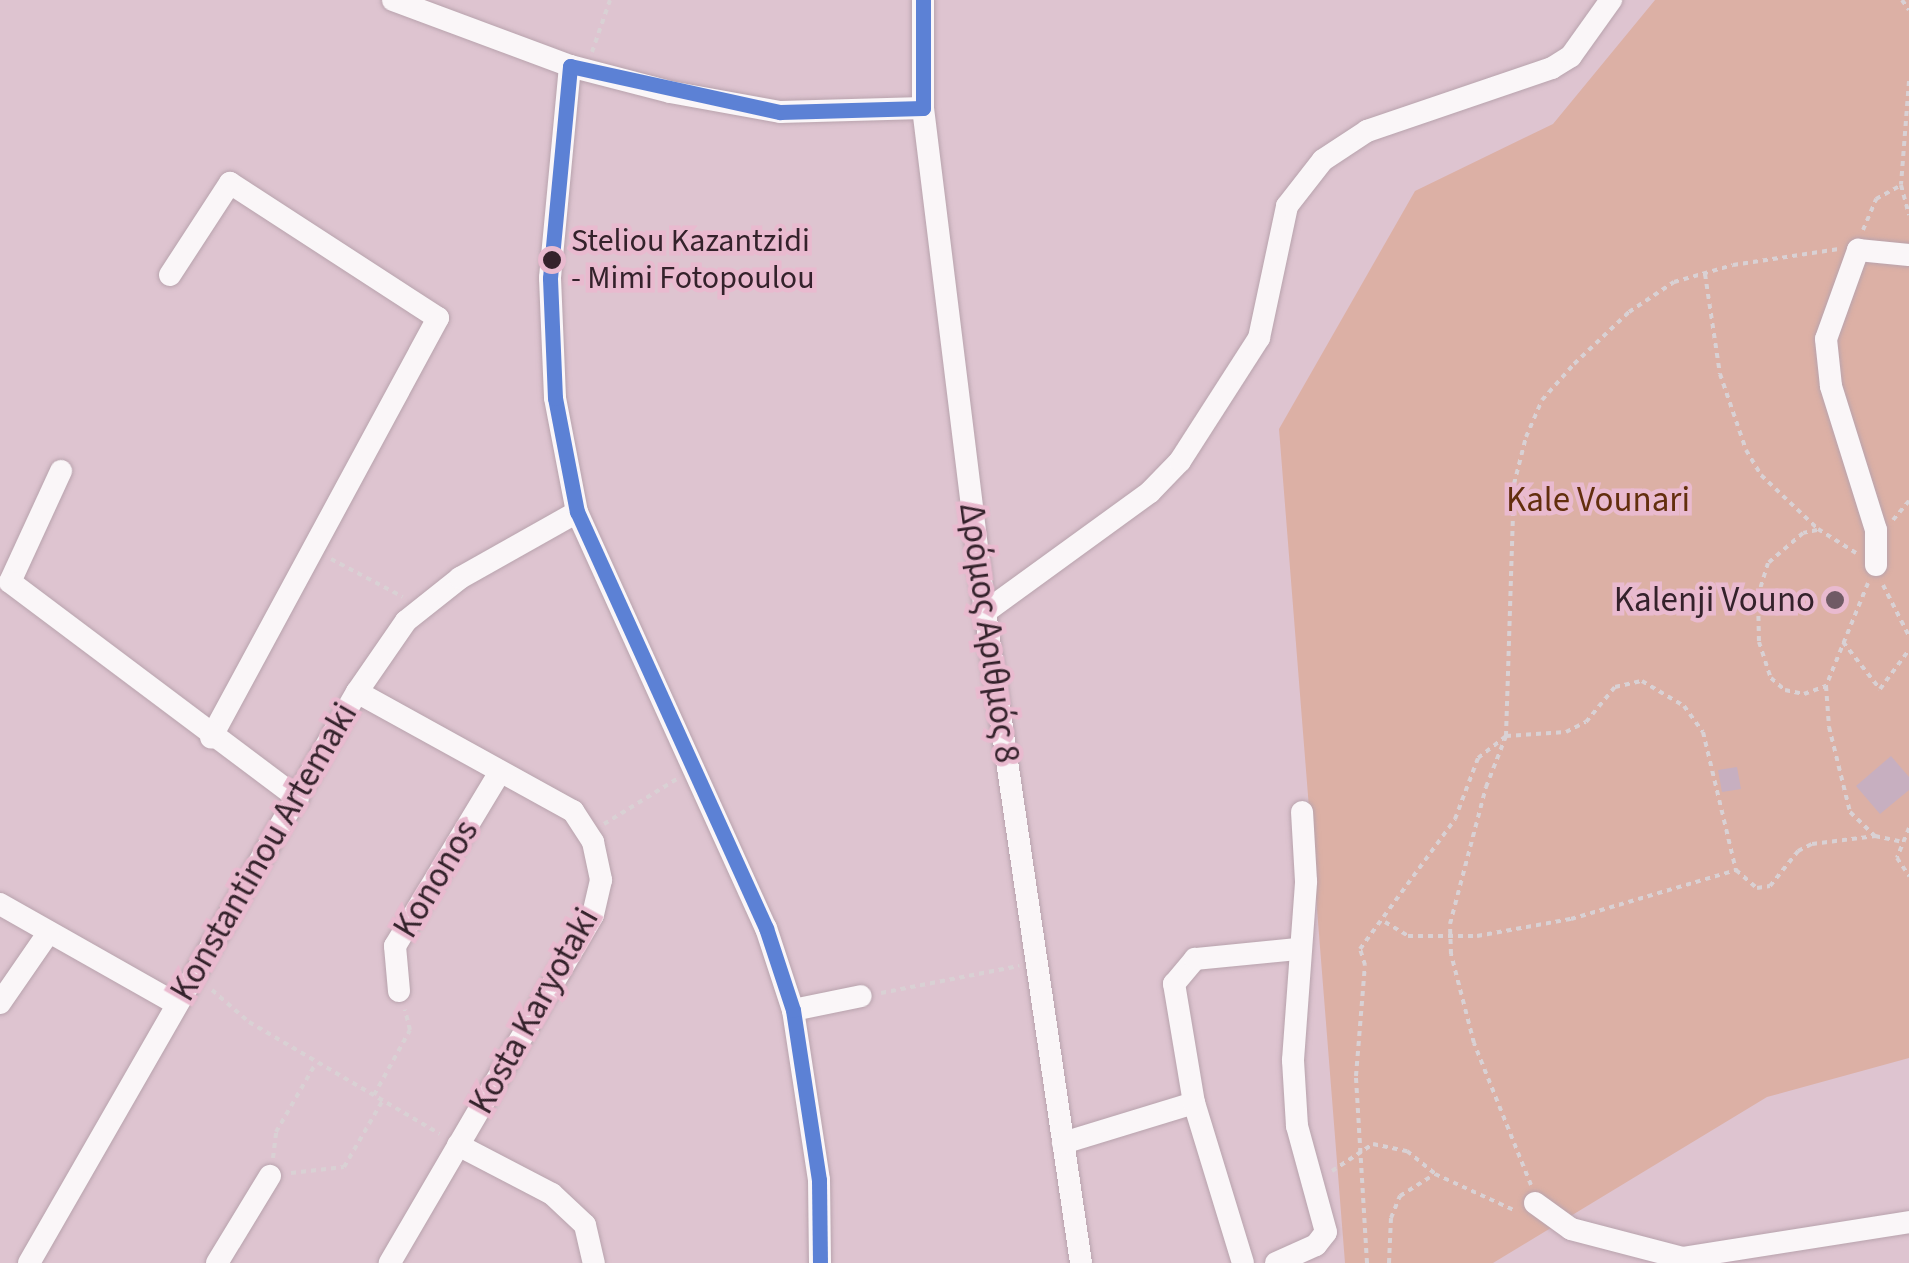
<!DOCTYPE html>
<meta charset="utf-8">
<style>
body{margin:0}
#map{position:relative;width:1909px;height:1263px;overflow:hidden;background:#dec4d0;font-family:"Source Sans 3",sans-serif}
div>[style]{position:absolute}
.green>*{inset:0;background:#dcb0a5}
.building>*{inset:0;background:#c7afc0}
.path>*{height:4px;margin-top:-2px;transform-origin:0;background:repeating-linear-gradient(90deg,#d9d1d4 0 5px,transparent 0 10px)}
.roads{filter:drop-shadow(0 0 2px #b8a3ad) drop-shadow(0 0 2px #b8a3ad)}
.minor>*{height:22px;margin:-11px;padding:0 11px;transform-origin:11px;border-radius:11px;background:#faf6f8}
.bus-1>*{height:15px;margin:-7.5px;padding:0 7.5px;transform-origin:7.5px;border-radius:7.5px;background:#5c81d5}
.dots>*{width:28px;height:28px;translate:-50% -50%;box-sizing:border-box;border:5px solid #e9bacf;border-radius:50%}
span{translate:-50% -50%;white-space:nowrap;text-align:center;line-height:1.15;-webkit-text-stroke:9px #e9bacf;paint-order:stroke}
.bus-label{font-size:32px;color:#34222b}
.left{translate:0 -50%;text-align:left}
.park-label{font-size:35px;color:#622e0d}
.poi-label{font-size:35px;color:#34222b}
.right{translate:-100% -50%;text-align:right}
.street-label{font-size:35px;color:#34222b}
</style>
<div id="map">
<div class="green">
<i style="clip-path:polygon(1655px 0,1909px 0,1909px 1058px,1767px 1097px,1493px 1263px,1345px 1263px,1279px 429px,1415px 191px,1553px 124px)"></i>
</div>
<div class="building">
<i style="clip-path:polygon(1891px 756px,1909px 777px,1909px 790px,1880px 814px,1856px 786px)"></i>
<i style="clip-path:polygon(1737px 767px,1741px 789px,1722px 792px,1718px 770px)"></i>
</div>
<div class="path">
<i style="left:1902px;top:0;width:12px;rotate:55deg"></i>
<i style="left:592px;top:52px;width:55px;rotate:-70.9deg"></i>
<i style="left:1909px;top:81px;width:104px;rotate:94.4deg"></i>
<i style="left:1901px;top:185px;width:31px;rotate:75deg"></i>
<i style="left:1863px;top:230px;width:34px;rotate:-67deg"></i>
<i style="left:1876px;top:199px;width:29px;rotate:-29deg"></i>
<i style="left:1705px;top:274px;width:101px;rotate:81.5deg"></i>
<i style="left:1720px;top:374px;width:80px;rotate:71.1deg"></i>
<i style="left:1746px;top:450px;width:29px;rotate:59deg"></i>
<i style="left:1761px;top:475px;width:79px;rotate:43.5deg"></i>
<i style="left:1818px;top:529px;width:45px;rotate:32.3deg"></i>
<i style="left:1893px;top:520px;width:25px;rotate:-50deg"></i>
<i style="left:1817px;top:530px;width:14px;rotate:168deg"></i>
<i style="left:1803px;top:533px;width:46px;rotate:139.4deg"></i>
<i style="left:1768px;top:563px;width:34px;rotate:107deg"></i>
<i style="left:1758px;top:596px;width:46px;rotate:88.8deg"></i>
<i style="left:1759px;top:642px;width:38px;rotate:72deg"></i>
<i style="left:1771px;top:678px;width:18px;rotate:41deg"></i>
<i style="left:1785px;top:690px;width:19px;rotate:12deg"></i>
<i style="left:1804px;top:694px;width:23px;rotate:-20deg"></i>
<i style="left:331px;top:559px;width:81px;rotate:27.8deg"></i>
<i style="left:1868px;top:583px;width:111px;rotate:112.2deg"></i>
<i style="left:1826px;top:686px;width:41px;rotate:85.8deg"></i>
<i style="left:1829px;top:727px;width:88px;rotate:76.1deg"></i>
<i style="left:1850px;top:812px;width:35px;rotate:44deg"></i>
<i style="left:1875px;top:836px;width:25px;rotate:12deg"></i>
<i style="left:1883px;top:585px;width:57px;rotate:63deg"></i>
<i style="left:1843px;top:642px;width:60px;rotate:51.8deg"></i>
<i style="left:1880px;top:689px;width:49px;rotate:-53.4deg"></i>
<i style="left:604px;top:824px;width:86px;rotate:-31.7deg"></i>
<i style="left:1909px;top:828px;width:32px;rotate:112deg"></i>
<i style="left:1897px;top:858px;width:22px;rotate:56deg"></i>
<i style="left:1385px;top:922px;width:27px;rotate:31deg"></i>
<i style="left:1408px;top:936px;width:69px"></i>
<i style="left:1477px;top:936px;width:96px;rotate:-10.3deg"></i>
<i style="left:1571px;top:919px;width:172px;rotate:-16.5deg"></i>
<i style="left:1736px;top:870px;width:28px;rotate:41deg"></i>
<i style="left:1757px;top:888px;width:13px;rotate:-9deg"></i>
<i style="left:1770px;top:886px;width:45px;rotate:-51.3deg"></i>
<i style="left:1798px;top:851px;width:16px;rotate:-27deg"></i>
<i style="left:1812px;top:844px;width:64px;rotate:-7.2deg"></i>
<i style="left:212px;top:990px;width:49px;rotate:40.9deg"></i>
<i style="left:249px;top:1022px;width:221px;rotate:30.4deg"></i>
<i style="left:881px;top:993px;width:141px;rotate:-11.1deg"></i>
<i style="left:374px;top:1095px;width:74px;rotate:-61deg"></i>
<i style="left:410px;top:1030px;width:21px;rotate:-104deg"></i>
<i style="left:273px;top:1158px;width:26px;rotate:-83deg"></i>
<i style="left:276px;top:1132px;width:80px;rotate:-59.9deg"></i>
<i style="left:1332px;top:1171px;width:49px;rotate:-33.4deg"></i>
<i style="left:1373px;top:1144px;width:35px;rotate:12deg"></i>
<i style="left:1407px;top:1151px;width:36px;rotate:39deg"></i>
<i style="left:291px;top:1173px;width:53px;rotate:-6.5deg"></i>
<i style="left:344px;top:1167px;width:78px;rotate:-59.8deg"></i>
<i style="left:1531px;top:1185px;width:153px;rotate:-111.9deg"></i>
<i style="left:1474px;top:1043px;width:92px;rotate:-104.5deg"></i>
<i style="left:1451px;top:954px;width:30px;rotate:-92deg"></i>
<i style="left:1450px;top:924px;width:142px;rotate:-75.3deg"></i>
<i style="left:1486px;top:787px;width:55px;rotate:-68.6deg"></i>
<i style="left:1506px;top:736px;width:252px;rotate:-88.2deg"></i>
<i style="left:1514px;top:484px;width:49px;rotate:-75.7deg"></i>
<i style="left:1526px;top:437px;width:40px;rotate:-66.6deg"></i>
<i style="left:1542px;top:400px;width:48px;rotate:-48.4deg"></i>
<i style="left:1574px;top:364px;width:76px;rotate:-43.4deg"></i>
<i style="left:1629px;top:312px;width:54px;rotate:-33.7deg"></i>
<i style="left:1674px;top:282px;width:61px;rotate:-16.1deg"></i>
<i style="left:1733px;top:265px;width:107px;rotate:-8.6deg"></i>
<i style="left:1367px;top:1263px;width:187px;rotate:-93.4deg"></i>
<i style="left:1356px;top:1076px;width:111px;rotate:-85.4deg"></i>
<i style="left:1365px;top:965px;width:17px;rotate:-107deg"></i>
<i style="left:1360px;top:949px;width:161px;rotate:-53.8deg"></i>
<i style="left:1455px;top:819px;width:65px;rotate:-69.3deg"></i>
<i style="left:1478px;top:758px;width:36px;rotate:-38deg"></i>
<i style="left:1506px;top:736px;width:60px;rotate:-3.8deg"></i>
<i style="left:1566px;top:732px;width:22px;rotate:-27deg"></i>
<i style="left:1586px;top:722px;width:45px;rotate:-50.4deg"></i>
<i style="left:1615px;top:687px;width:28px;rotate:-13deg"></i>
<i style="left:1642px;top:681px;width:49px;rotate:30.8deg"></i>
<i style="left:1684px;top:706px;width:32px;rotate:54deg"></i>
<i style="left:1703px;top:732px;width:142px;rotate:76.6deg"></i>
<i style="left:1389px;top:1263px;width:45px;rotate:-87.5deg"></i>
<i style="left:1391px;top:1218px;width:24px;rotate:-68deg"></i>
<i style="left:1400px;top:1196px;width:41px;rotate:-32.2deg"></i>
<i style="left:1435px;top:1174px;width:89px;rotate:24.6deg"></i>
</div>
<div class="roads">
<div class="minor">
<i style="left:393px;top:0;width:189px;rotate:20.4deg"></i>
<i style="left:570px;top:66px;width:103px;rotate:14.6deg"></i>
<i style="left:670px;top:92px;width:112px;rotate:10.3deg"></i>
<i style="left:780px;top:112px;width:143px;rotate:-1.6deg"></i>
<i style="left:923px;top:0;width:108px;rotate:90deg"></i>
<i style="left:923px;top:108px;width:508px;rotate:82.99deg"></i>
<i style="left:985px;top:612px;width:658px;rotate:81.61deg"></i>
<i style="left:570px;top:66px;width:213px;rotate:95.4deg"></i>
<i style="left:550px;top:278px;width:120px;rotate:87.6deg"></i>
<i style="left:555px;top:398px;width:116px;rotate:79.1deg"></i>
<i style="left:577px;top:512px;width:457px;rotate:65.6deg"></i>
<i style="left:766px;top:928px;width:86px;rotate:71.8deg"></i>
<i style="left:793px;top:1010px;width:172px;rotate:81.3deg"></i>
<i style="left:819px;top:1180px;width:83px;rotate:89.3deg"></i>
<i style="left:170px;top:275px;width:110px;rotate:-56.9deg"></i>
<i style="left:230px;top:183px;width:248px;rotate:33deg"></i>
<i style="left:438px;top:318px;width:477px;rotate:118.4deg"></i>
<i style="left:61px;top:471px;width:122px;rotate:114.7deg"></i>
<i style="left:10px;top:582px;width:360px;rotate:36.9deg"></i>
<i style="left:1876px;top:565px;width:35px;rotate:-90deg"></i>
<i style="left:1876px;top:530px;width:151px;rotate:-107.4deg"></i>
<i style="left:1831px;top:386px;width:47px;rotate:-96.1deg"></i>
<i style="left:1826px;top:339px;width:95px;rotate:-70.2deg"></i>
<i style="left:1858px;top:250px;width:51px;rotate:5.6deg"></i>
<i style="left:985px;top:612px;width:204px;rotate:-36deg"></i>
<i style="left:1150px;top:492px;width:43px;rotate:-45.9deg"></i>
<i style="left:1180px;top:461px;width:146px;rotate:-57.3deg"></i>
<i style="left:1259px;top:338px;width:135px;rotate:-78deg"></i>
<i style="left:1287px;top:206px;width:58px;rotate:-52deg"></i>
<i style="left:1323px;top:160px;width:53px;rotate:-33.4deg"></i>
<i style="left:1367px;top:131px;width:195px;rotate:-18.8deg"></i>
<i style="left:1552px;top:68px;width:22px;rotate:-32deg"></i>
<i style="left:1571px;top:56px;width:69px;rotate:-54.5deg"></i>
<i style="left:357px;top:692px;width:247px;rotate:28.9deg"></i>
<i style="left:573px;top:811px;width:37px;rotate:57deg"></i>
<i style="left:593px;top:842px;width:39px;rotate:78deg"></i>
<i style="left:601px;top:880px;width:36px;rotate:103deg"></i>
<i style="left:593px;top:915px;width:403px;rotate:120.3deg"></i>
<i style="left:0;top:904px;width:201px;rotate:29.5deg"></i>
<i style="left:399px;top:991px;width:45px;rotate:-95.1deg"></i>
<i style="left:395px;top:946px;width:203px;rotate:-58.9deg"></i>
<i style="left:0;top:1003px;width:86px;rotate:-55.4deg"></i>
<i style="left:793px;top:1010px;width:69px;rotate:-11.6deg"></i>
<i style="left:1063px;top:1143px;width:137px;rotate:-17deg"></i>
<i style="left:458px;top:1145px;width:106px;rotate:27.5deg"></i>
<i style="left:552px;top:1194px;width:45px;rotate:43.2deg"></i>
<i style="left:585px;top:1225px;width:39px;rotate:77deg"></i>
<i style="left:1535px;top:1203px;width:44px;rotate:35.8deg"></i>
<i style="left:1571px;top:1229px;width:115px;rotate:14.6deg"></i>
<i style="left:1682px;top:1258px;width:230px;rotate:-9deg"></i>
<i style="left:29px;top:1263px;width:659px;rotate:-60.13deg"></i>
<i style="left:357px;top:692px;width:86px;rotate:-55.4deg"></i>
<i style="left:406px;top:621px;width:69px;rotate:-38.5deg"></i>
<i style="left:460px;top:578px;width:134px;rotate:-29.4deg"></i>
<i style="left:217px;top:1263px;width:102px;rotate:-58.7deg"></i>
<i style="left:1243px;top:1263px;width:167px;rotate:-107deg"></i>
<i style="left:1194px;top:1103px;width:121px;rotate:-99.5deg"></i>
<i style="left:1174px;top:984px;width:33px;rotate:-50deg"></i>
<i style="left:1195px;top:959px;width:102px;rotate:-5.6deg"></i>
<i style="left:1276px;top:1263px;width:44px;rotate:-24.2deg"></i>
<i style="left:1316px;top:1245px;width:16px;rotate:-52deg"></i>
<i style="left:1326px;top:1232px;width:110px;rotate:-105.3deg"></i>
<i style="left:1297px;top:1126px;width:66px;rotate:-93.5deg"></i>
<i style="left:1293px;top:1060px;width:179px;rotate:-85.8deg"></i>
<i style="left:1306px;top:881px;width:69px;rotate:-93.3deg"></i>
</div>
</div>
<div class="bus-1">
<i style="left:820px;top:1263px;width:83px;rotate:-90.7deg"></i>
<i style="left:819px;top:1180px;width:172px;rotate:-98.7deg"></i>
<i style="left:793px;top:1010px;width:86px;rotate:-108.2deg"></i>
<i style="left:766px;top:928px;width:457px;rotate:-114.4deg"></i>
<i style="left:577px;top:512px;width:116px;rotate:-100.9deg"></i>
<i style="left:555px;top:398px;width:120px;rotate:-92.4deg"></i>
<i style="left:550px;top:278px;width:213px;rotate:-84.6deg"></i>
<i style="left:570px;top:66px;width:215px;rotate:12.4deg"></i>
<i style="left:780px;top:112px;width:143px;rotate:-1.6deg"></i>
<i style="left:923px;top:108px;width:108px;rotate:-90deg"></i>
</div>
<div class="dots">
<i style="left:552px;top:260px;background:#34222b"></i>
<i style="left:1835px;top:600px;background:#705b65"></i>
</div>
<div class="bus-label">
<span class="left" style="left:571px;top:260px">Steliou Kazantzidi<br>- Mimi Fotopoulou</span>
</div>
<div class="park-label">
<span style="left:1598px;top:500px">Kale Vounari</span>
</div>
<div class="poi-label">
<span class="right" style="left:1815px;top:600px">Kalenji Vouno</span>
</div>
<div class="street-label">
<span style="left:989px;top:633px;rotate:82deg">Δρόμος Αριθμός 8</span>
<span style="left:264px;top:852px;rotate:-60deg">Konstantinou Artemaki</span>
<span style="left:436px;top:879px;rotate:-59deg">Kononos</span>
<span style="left:534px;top:1011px;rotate:-61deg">Kosta Karyotaki</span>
</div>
</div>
